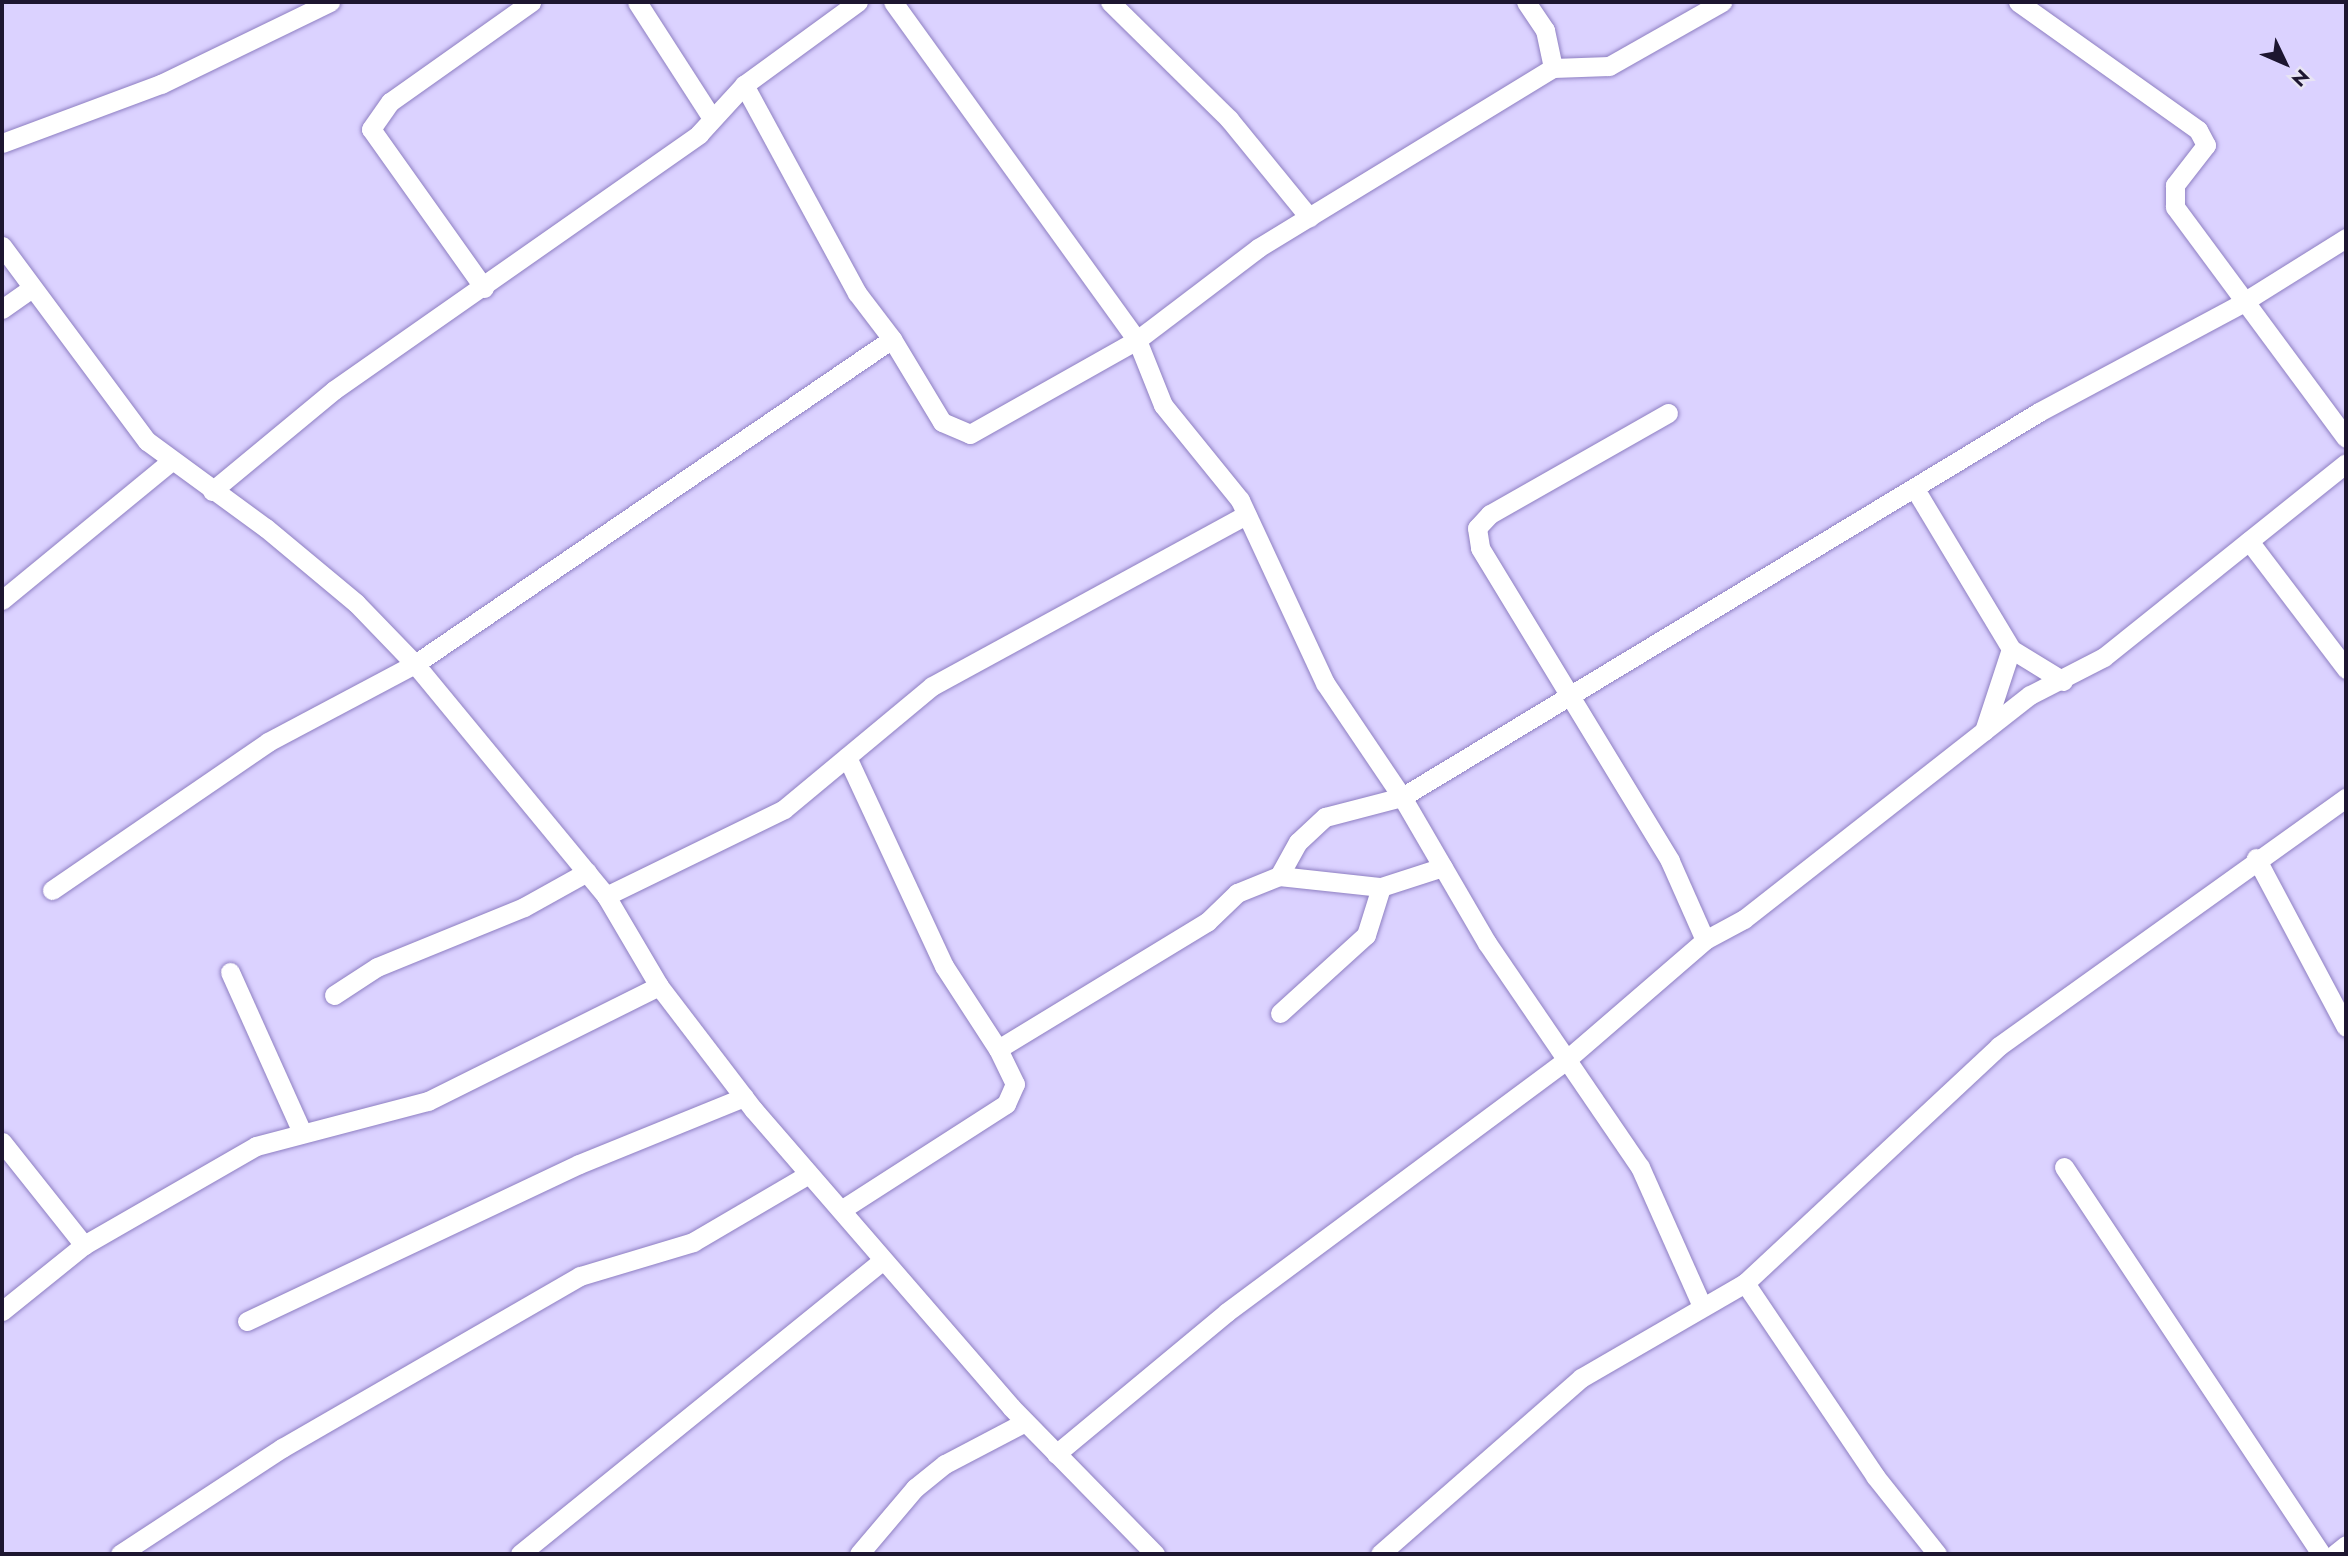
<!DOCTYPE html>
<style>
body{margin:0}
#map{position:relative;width:2348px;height:1556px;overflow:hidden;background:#dbd2ff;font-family:Jost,sans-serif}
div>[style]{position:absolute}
.roads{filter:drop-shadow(0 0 2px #8e7fc2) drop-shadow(0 0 2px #8e7fc2)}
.minor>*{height:19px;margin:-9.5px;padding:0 9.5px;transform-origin:9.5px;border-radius:9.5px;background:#fff}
span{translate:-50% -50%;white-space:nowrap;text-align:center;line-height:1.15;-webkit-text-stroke:5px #e7e4f3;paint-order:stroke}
.frame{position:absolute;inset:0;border:4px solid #1d1630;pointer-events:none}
.north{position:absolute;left:2250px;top:28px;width:70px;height:70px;-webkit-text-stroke:5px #e7e4f3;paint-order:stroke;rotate:134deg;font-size:19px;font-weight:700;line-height:28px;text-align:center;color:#1d1630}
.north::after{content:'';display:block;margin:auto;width:24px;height:32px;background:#1d1630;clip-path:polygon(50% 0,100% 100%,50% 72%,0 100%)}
</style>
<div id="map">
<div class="roads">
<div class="minor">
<i style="left:637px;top:2px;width:137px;rotate:57.2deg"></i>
<i style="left:893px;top:2px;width:417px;rotate:54.2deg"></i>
<i style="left:1137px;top:340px;width:70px;rotate:68.2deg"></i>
<i style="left:1163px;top:405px;width:122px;rotate:51deg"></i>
<i style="left:1240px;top:500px;width:202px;rotate:65.1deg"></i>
<i style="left:1325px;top:683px;width:138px;rotate:56deg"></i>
<i style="left:1402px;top:797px;width:169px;rotate:59.8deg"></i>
<i style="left:1487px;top:943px;width:271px;rotate:55.7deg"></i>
<i style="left:1640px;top:1167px;width:150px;rotate:66deg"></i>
<i style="left:1110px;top:2px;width:167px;rotate:44.5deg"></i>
<i style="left:1229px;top:119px;width:127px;rotate:50.8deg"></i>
<i style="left:1526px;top:2px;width:34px;rotate:56deg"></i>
<i style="left:1545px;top:30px;width:39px;rotate:78deg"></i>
<i style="left:2018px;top:2px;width:221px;rotate:35.4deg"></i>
<i style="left:2198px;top:130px;width:17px;rotate:62deg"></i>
<i style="left:2206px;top:145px;width:51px;rotate:127.8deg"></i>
<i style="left:2175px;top:185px;width:22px;rotate:90deg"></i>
<i style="left:2175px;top:207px;width:287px;rotate:53.5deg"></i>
<i style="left:2px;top:143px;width:170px;rotate:-20.4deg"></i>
<i style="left:161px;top:84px;width:188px;rotate:-25.9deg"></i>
<i style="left:2px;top:246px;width:243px;rotate:53.4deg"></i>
<i style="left:147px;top:441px;width:147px;rotate:36.2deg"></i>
<i style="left:266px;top:528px;width:117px;rotate:39.8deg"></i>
<i style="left:356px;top:603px;width:85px;rotate:46deg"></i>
<i style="left:415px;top:664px;width:301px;rotate:50.5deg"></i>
<i style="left:606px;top:896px;width:104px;rotate:59.5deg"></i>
<i style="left:659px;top:986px;width:155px;rotate:52.6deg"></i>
<i style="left:753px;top:1109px;width:394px;rotate:49.1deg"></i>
<i style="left:1011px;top:1407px;width:206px;rotate:45.6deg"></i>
<i style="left:484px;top:288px;width:195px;rotate:-125.4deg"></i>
<i style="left:371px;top:129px;width:33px;rotate:-55deg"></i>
<i style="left:390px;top:102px;width:173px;rotate:-35.3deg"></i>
<i style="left:2px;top:309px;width:33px;rotate:-35deg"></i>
<i style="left:892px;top:339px;width:97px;rotate:58.9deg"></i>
<i style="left:942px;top:422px;width:30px;rotate:23deg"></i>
<i style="left:970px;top:434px;width:192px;rotate:-29.4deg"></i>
<i style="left:1137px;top:340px;width:152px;rotate:-37.2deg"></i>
<i style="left:1258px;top:248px;width:346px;rotate:-31.4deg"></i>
<i style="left:1553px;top:68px;width:56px;rotate:-2deg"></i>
<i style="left:1609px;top:66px;width:130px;rotate:-29.5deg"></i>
<i style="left:1668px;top:413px;width:205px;rotate:150.4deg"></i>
<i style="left:1490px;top:514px;width:19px;rotate:133deg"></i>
<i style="left:1477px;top:528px;width:20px;rotate:81deg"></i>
<i style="left:1480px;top:548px;width:366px;rotate:58.7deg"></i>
<i style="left:1670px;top:861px;width:86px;rotate:66.1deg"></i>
<i style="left:1915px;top:489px;width:187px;rotate:59deg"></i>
<i style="left:2011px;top:649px;width:61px;rotate:31.6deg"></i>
<i style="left:212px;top:491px;width:158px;rotate:-39.6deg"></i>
<i style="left:334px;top:390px;width:446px;rotate:-35deg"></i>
<i style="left:699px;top:134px;width:67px;rotate:-47.4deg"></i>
<i style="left:744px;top:85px;width:141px;rotate:-36.1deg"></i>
<i style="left:2249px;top:541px;width:161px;rotate:52.8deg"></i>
<i style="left:2px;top:600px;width:216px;rotate:-39.4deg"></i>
<i style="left:1984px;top:731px;width:86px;rotate:-71.8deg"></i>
<i style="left:847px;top:757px;width:230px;rotate:65.1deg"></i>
<i style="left:944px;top:966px;width:99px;rotate:57deg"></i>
<i style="left:2256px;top:858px;width:191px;rotate:62deg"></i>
<i style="left:1279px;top:876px;width:39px;rotate:-61deg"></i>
<i style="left:1298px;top:842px;width:37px;rotate:-43deg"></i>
<i style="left:1325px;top:817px;width:80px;rotate:-14.6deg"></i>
<i style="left:1402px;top:797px;width:744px;rotate:-31.15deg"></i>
<i style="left:2039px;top:412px;width:230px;rotate:-28.2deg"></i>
<i style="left:2242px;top:303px;width:123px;rotate:-32deg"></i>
<i style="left:52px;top:890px;width:262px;rotate:-34.4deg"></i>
<i style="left:268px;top:742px;width:166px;rotate:-28deg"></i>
<i style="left:415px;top:664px;width:577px;rotate:-34.27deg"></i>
<i style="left:892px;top:339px;width:58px;rotate:-127.3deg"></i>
<i style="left:857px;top:293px;width:237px;rotate:-118.5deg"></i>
<i style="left:606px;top:896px;width:198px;rotate:-26deg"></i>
<i style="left:784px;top:809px;width:192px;rotate:-39.7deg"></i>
<i style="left:932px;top:686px;width:358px;rotate:-28.6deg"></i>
<i style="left:230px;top:972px;width:175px;rotate:65.8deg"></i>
<i style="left:334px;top:995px;width:51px;rotate:-33.1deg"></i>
<i style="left:377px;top:967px;width:159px;rotate:-22.2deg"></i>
<i style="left:524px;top:907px;width:72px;rotate:-29.1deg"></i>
<i style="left:1280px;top:1013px;width:116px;rotate:-42.2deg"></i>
<i style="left:1366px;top:935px;width:50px;rotate:-72.6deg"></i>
<i style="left:2px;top:1142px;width:132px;rotate:51.5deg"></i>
<i style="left:2064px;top:1167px;width:465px;rotate:56.4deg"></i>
<i style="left:841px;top:1210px;width:196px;rotate:-32.7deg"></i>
<i style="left:1006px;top:1104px;width:22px;rotate:-66deg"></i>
<i style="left:1015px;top:1084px;width:39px;rotate:-116deg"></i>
<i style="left:998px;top:1049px;width:245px;rotate:-31.3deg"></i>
<i style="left:1207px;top:922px;width:42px;rotate:-44deg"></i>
<i style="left:1237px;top:893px;width:45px;rotate:-22deg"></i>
<i style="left:1279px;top:876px;width:103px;rotate:6.2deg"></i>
<i style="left:1381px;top:887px;width:65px;rotate:-17.9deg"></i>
<i style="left:1745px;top:1283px;width:233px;rotate:56deg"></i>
<i style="left:1875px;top:1476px;width:100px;rotate:51.5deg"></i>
<i style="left:2px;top:1311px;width:105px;rotate:-38.8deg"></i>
<i style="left:84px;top:1245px;width:198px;rotate:-29.9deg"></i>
<i style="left:256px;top:1146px;width:178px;rotate:-14.7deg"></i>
<i style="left:428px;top:1101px;width:258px;rotate:-26.5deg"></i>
<i style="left:247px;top:1321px;width:367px;rotate:-25.3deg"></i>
<i style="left:579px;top:1164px;width:178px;rotate:-22.1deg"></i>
<i style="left:1056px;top:1454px;width:222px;rotate:-39.7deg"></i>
<i style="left:1227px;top:1312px;width:421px;rotate:-36.6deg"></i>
<i style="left:1565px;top:1061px;width:185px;rotate:-40.8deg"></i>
<i style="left:1705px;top:940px;width:44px;rotate:-28.3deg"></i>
<i style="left:1744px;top:919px;width:363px;rotate:-38.1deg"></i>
<i style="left:2030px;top:695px;width:83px;rotate:-27.2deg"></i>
<i style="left:2104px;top:657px;width:310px;rotate:-38.7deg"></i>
<i style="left:120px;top:1554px;width:194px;rotate:-33.2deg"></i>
<i style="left:282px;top:1448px;width:344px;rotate:-30deg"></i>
<i style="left:580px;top:1276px;width:118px;rotate:-16.7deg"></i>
<i style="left:693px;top:1242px;width:134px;rotate:-30.4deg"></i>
<i style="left:520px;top:1554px;width:467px;rotate:-39deg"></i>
<i style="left:859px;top:1554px;width:87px;rotate:-49.7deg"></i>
<i style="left:915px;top:1488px;width:38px;rotate:-39deg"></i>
<i style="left:945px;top:1464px;width:90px;rotate:-27.7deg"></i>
<i style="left:1380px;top:1554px;width:267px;rotate:-41.2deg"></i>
<i style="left:1581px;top:1378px;width:190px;rotate:-30.1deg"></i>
<i style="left:1745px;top:1283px;width:347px;rotate:-43deg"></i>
<i style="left:1999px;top:1046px;width:427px;rotate:-35.6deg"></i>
<i style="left:2335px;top:1554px;width:14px;rotate:-39deg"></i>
</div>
</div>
<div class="frame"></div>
<div class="north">N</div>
</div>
